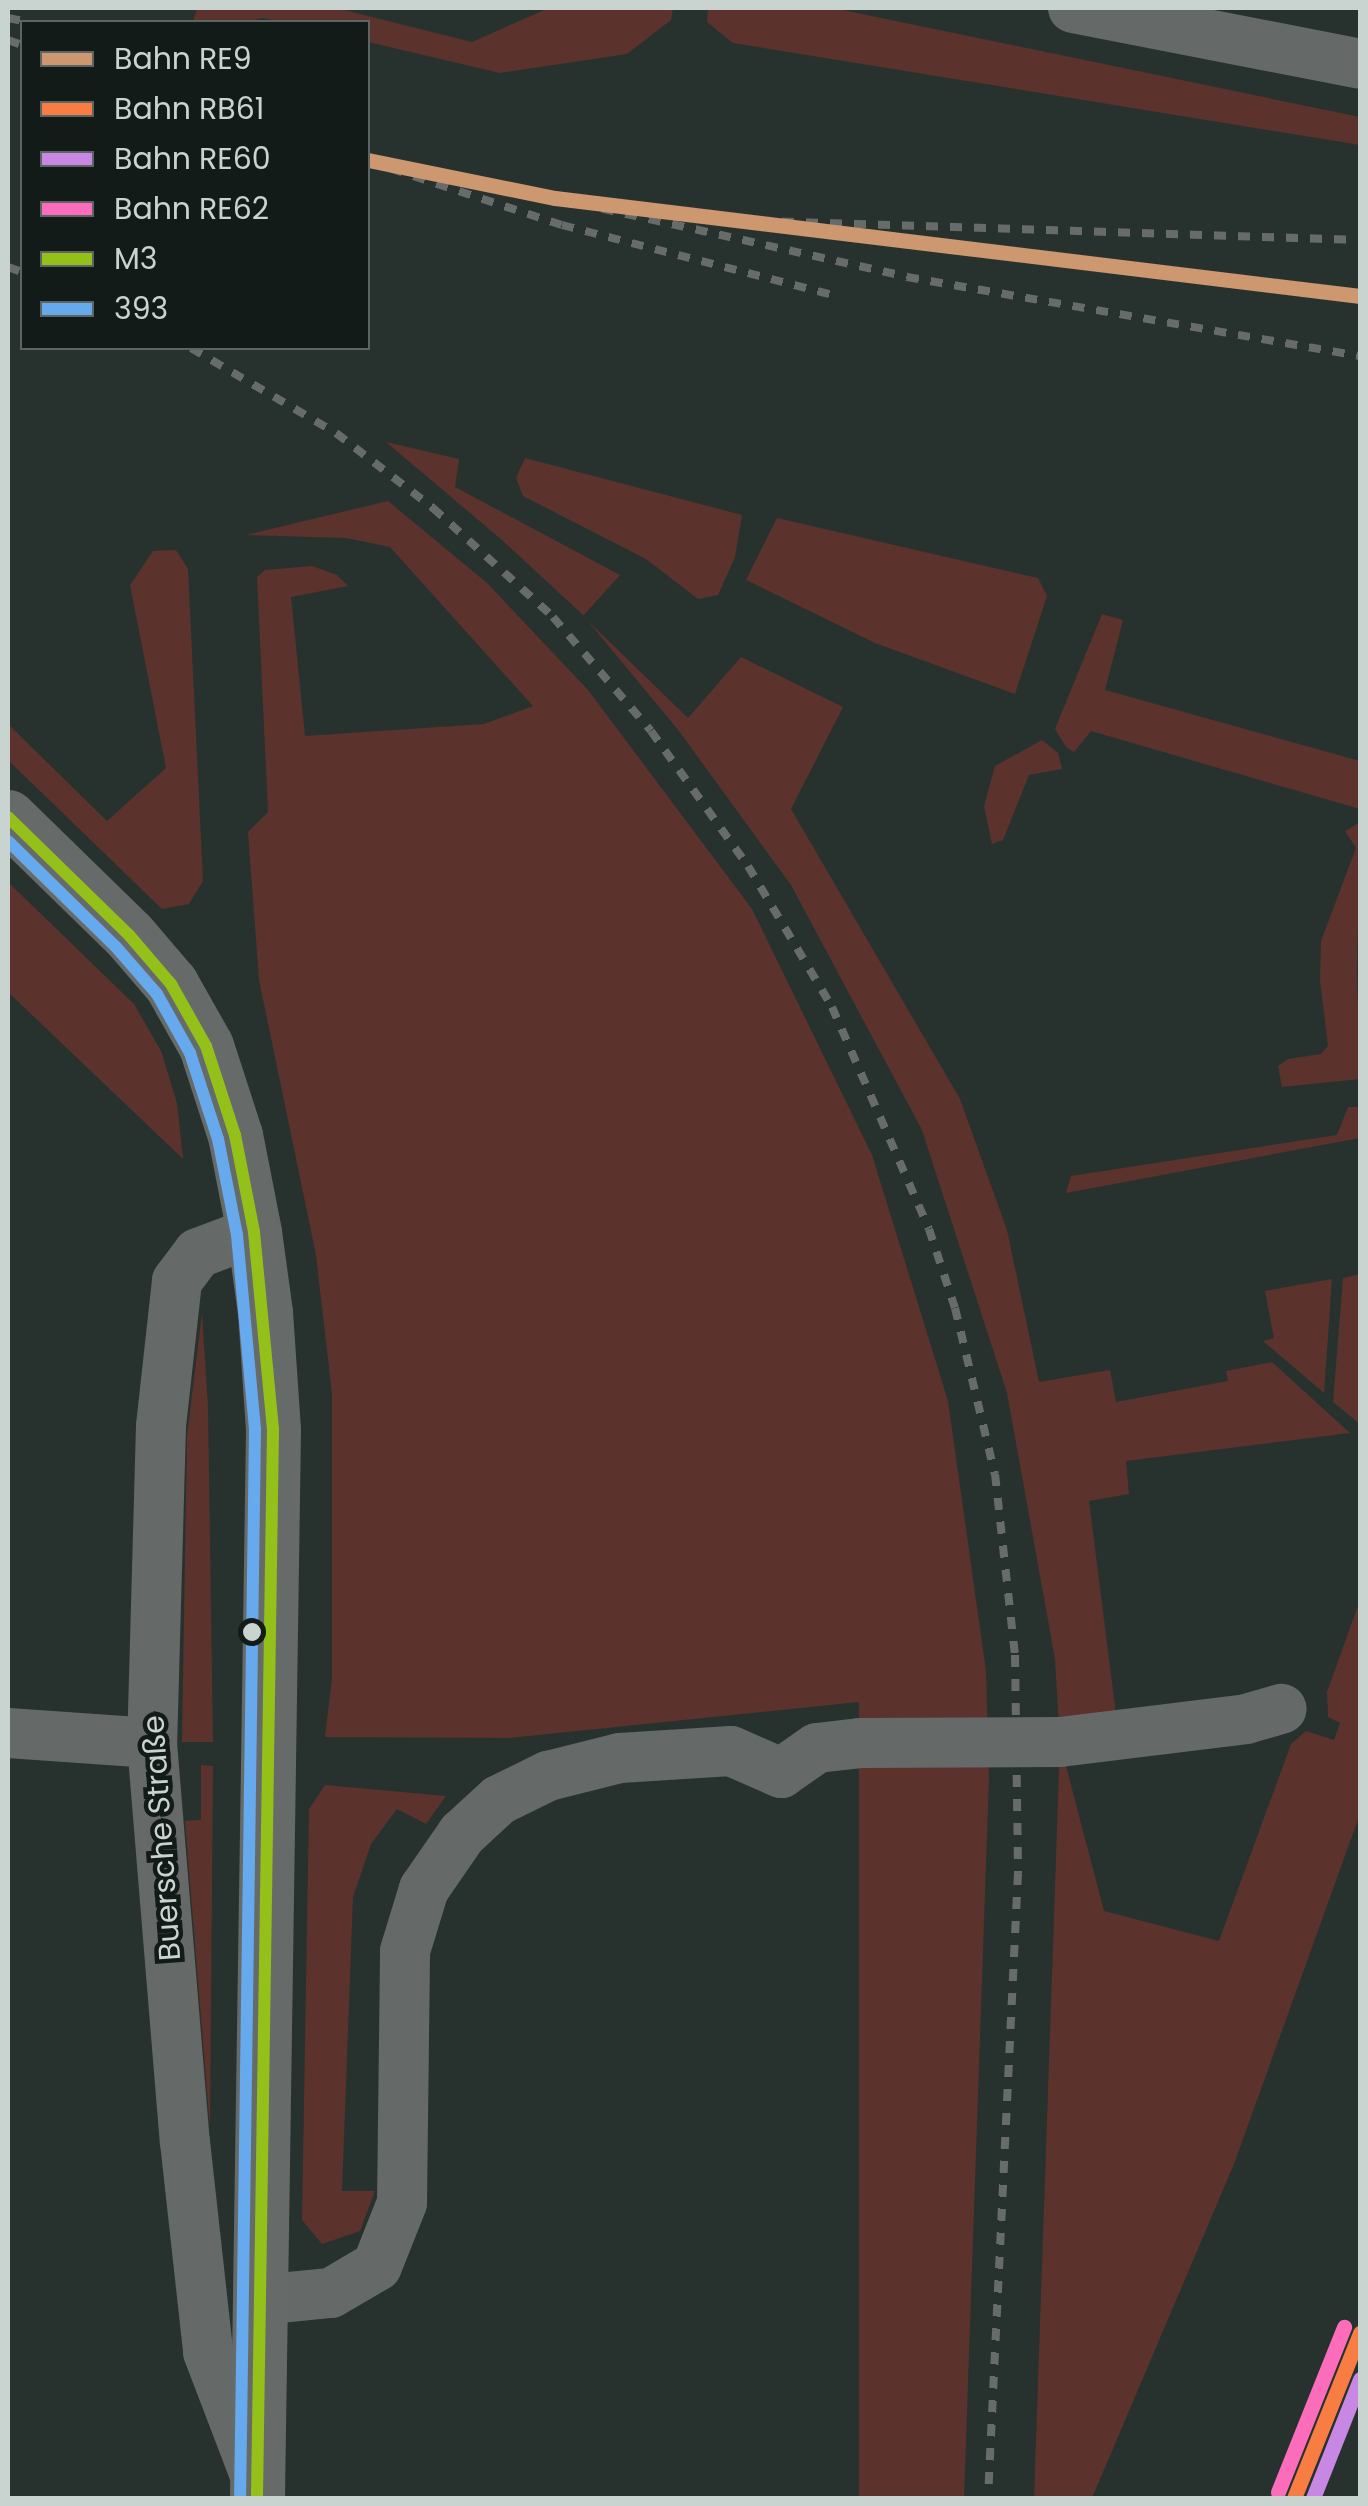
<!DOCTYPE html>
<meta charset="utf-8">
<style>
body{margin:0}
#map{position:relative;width:1368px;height:2506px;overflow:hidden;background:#27322f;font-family:Poppins,sans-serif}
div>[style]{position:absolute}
.green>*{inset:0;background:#5b322c}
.minor>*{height:50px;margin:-25px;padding:0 25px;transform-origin:25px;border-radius:25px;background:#656968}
.secondary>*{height:55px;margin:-27.5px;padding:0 27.5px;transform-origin:27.5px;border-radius:27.5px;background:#666b6a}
.rail>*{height:8px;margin-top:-4px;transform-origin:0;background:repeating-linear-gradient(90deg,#676b6a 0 12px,transparent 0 24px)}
.minor-bridge>*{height:50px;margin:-25px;padding:0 25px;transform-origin:25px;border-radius:25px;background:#656968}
.bus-1>*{height:12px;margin:-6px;padding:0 6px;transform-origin:6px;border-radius:6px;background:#94c119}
.bus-2>*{height:12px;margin:-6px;padding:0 6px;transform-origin:6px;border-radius:6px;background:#66a9ec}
.rail-1>*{height:15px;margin:-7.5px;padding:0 7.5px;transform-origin:7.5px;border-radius:7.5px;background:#cd976f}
.rail-2>*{height:15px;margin:-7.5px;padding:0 7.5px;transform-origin:7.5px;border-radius:7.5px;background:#f77d43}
.rail-3>*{height:15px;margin:-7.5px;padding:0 7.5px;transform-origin:7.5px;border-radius:7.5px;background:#c787e3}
.rail-4>*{height:15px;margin:-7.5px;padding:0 7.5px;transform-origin:7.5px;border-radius:7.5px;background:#fb6dba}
.dots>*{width:28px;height:28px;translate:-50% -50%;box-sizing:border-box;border:5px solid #131b19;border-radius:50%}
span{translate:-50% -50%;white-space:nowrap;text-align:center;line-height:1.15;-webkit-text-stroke:9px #131b19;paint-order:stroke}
.street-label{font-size:30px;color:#c9d4d1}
.frame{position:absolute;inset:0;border:10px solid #c9d4d1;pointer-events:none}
.legend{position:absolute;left:20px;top:20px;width:350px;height:330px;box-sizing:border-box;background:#131b19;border:2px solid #5c6563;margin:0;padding:12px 18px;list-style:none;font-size:30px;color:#c9d4d1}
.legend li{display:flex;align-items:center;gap:20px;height:50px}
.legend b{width:50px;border:2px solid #5c6563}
</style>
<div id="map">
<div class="green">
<i style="clip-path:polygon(197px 8px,336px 8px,472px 42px,549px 8px,673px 8px,671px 20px,627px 54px,500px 73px,368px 42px,368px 22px,283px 22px,262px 18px,246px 22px,193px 22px)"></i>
<i style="clip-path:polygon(708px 8px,833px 8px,1360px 117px,1360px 145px,733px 43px,707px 22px)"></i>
<i style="clip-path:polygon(386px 442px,459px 459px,455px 487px,620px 575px,583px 616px,688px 718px,741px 657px,843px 707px,791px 809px,960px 1099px,1007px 1230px,1039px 1382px,1110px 1370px,1116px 1402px,1228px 1381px,1226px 1371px,1272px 1362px,1350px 1433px,1126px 1461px,1129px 1494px,1089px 1501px,1119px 1738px,1060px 1743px,1104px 1911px,1219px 1941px,1291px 1744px,1306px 1731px,1334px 1740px,1340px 1723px,1328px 1717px,1327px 1692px,1360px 1600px,1360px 1814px,1234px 2164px,1092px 2498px,1034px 2498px,1060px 1742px,1055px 1659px,1007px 1393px,922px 1130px,791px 885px,679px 731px,583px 615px,502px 540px)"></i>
<i style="clip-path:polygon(525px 458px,742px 515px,735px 557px,718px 595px,698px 599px,646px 559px,523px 496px,516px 478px)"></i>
<i style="clip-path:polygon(388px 501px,487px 583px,588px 690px,752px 909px,872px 1155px,948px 1401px,986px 1671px,989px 1778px,964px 2498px,859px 2498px,859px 1702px,509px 1738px,325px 1737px,332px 1679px,332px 1394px,316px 1255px,259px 980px,248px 832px,268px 812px,257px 577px,265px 570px,312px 566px,337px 575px,348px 586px,291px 597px,305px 736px,484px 724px,533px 706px,390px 547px,346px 538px,246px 535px)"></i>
<i style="clip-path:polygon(777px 518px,1038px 578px,1047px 596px,1015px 694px,875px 643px,746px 580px)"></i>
<i style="clip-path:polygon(176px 550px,188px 569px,203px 881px,189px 904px,162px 909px,8px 760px,8px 724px,107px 821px,166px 768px,130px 585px,153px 551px)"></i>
<i style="clip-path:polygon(1102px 614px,1123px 620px,1105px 690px,1360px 761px,1360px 809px,1091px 731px,1074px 752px,1066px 747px,1055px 729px)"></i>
<i style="clip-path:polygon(1042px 740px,1058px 753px,1062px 769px,1029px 775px,1003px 840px,992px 844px,984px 806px,995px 766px)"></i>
<i style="clip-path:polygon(1360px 822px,1357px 972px,1360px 1079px,1282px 1087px,1278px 1066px,1288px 1059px,1321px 1054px,1328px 1046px,1320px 980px,1321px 941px,1356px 848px,1345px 831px)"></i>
<i style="clip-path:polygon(8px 882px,134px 1004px,161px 1051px,177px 1103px,183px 1159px,8px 992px)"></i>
<i style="clip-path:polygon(1348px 1107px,1360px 1107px,1360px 1138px,1066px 1193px,1071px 1176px,1337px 1135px)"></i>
<i style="clip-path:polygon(1360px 1274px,1360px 1424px,1333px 1402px,1343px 1278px)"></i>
<i style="clip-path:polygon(1332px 1279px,1324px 1393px,1263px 1341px,1274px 1338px,1265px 1291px)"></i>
<i style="clip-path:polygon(202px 1313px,208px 1408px,213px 1742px,182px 1742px,187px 1436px)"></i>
<i style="clip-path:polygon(201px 1765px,213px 1766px,210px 2128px,185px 1821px,201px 1820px)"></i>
<i style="clip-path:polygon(325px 1785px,446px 1796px,426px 1824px,397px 1809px,371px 1844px,353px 1897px,342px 2191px,375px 2191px,360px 2231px,322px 2244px,302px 2220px,309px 1809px)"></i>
</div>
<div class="minor">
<i style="left:1073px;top:8px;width:292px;rotate:11deg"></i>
<i style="left:254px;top:1232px;width:60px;rotate:159.4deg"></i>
<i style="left:198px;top:1253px;width:35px;rotate:127deg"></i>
<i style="left:177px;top:1281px;width:146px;rotate:96.3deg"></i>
<i style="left:161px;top:1426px;width:317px;rotate:91.6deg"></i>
<i style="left:152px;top:1743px;width:400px;rotate:85.3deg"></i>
<i style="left:185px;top:2142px;width:211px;rotate:83.7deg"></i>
<i style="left:208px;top:2352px;width:132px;rotate:69.1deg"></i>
<i style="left:8px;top:1733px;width:144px;rotate:4deg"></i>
<i style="left:1060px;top:1742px;width:187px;rotate:-7deg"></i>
<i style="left:1246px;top:1719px;width:37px;rotate:-16deg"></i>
<i style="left:259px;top:2300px;width:72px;rotate:-5.6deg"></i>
<i style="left:331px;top:2293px;width:53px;rotate:-30.4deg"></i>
<i style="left:377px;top:2266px;width:68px;rotate:-68.4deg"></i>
<i style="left:402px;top:2203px;width:252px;rotate:-89.3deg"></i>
<i style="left:405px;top:1951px;width:65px;rotate:-73deg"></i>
<i style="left:424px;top:1889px;width:67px;rotate:-55.4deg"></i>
<i style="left:462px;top:1834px;width:50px;rotate:-42.6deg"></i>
<i style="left:499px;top:1800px;width:55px;rotate:-26.1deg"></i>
<i style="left:548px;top:1776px;width:74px;rotate:-14deg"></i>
<i style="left:620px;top:1758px;width:111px;rotate:-3.6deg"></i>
<i style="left:731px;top:1751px;width:55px;rotate:23.7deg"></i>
<i style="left:781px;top:1773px;width:44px;rotate:-34.8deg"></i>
<i style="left:817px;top:1748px;width:43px;rotate:-6.6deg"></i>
</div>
<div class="secondary">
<i style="left:8px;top:817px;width:169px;rotate:44.3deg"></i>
<i style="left:129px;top:935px;width:65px;rotate:49.4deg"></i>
<i style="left:171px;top:984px;width:71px;rotate:60.6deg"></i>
<i style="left:206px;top:1046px;width:94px;rotate:72deg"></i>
<i style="left:235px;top:1135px;width:99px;rotate:78.9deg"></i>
<i style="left:254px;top:1232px;width:81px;rotate:82.2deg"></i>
<i style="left:265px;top:1312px;width:118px;rotate:86.1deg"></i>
<i style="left:273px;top:1430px;width:1068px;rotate:90.86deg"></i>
</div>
<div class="rail">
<i style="left:8px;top:18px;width:20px;rotate:11deg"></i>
<i style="left:8px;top:40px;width:15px;rotate:20deg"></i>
<i style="left:368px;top:161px;width:204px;rotate:18.3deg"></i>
<i style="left:562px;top:225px;width:280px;rotate:14.5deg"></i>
<i style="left:555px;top:198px;width:361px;rotate:12.6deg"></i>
<i style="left:907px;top:277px;width:460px;rotate:9.9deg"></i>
<i style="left:734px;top:220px;width:626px;rotate:1.83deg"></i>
<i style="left:8px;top:267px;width:15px;rotate:20deg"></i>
<i style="left:191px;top:348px;width:168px;rotate:30.4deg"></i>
<i style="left:336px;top:433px;width:123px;rotate:37.7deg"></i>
<i style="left:433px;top:508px;width:162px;rotate:42.2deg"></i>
<i style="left:553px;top:617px;width:150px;rotate:49.3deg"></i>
<i style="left:651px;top:731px;width:166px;rotate:54.3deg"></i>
<i style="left:748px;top:866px;width:164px;rotate:59.2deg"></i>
<i style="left:832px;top:1007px;width:242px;rotate:66.4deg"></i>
<i style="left:929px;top:1229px;width:83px;rotate:71.8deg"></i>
<i style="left:955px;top:1308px;width:171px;rotate:76.5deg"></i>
<i style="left:995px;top:1474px;width:182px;rotate:83.7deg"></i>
<i style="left:1015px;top:1655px;width:218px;rotate:89.2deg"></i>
<i style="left:1018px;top:1873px;width:626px;rotate:92.75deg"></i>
</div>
<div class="minor-bridge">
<i style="left:860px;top:1743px;width:200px;rotate:-0.3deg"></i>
</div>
<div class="bus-1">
<i style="left:8px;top:817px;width:169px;rotate:44.3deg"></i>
<i style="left:129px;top:935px;width:65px;rotate:49.4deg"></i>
<i style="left:171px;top:984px;width:71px;rotate:60.6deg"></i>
<i style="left:206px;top:1046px;width:94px;rotate:72deg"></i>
<i style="left:235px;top:1135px;width:99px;rotate:78.9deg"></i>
<i style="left:254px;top:1232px;width:199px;rotate:84.5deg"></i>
<i style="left:273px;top:1430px;width:1068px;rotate:90.86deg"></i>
</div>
<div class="bus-2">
<i style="left:8px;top:841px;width:151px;rotate:44.5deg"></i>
<i style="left:116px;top:947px;width:62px;rotate:48.9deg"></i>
<i style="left:157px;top:994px;width:68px;rotate:60.8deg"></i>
<i style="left:190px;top:1053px;width:90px;rotate:72deg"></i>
<i style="left:218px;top:1139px;width:98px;rotate:78.8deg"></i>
<i style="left:237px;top:1235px;width:196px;rotate:84.7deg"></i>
<i style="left:255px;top:1430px;width:1068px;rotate:90.8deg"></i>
</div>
<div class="rail-1">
<i style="left:368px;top:160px;width:191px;rotate:11.5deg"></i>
<i style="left:555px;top:198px;width:811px;rotate:6.94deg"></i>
</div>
<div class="rail-2">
<i style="left:1294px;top:2498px;width:178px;rotate:-68.2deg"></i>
</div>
<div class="rail-3">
<i style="left:1313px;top:2498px;width:128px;rotate:-68.4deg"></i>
</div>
<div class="rail-4">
<i style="left:1278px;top:2492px;width:178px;rotate:-68.2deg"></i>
</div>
<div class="dots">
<i style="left:252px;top:1632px;background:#c9d4d1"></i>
</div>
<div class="street-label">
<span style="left:162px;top:1838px;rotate:-94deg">Buersche Straße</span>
</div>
<div class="frame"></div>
<ul class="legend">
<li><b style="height:12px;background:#cd976f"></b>Bahn RE9</li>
<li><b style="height:12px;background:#f77d43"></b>Bahn RB61</li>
<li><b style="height:12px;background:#c787e3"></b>Bahn RE60</li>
<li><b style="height:12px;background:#fb6dba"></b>Bahn RE62</li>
<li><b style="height:12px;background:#94c119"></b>M3</li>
<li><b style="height:12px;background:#66a9ec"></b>393</li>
</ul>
</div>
